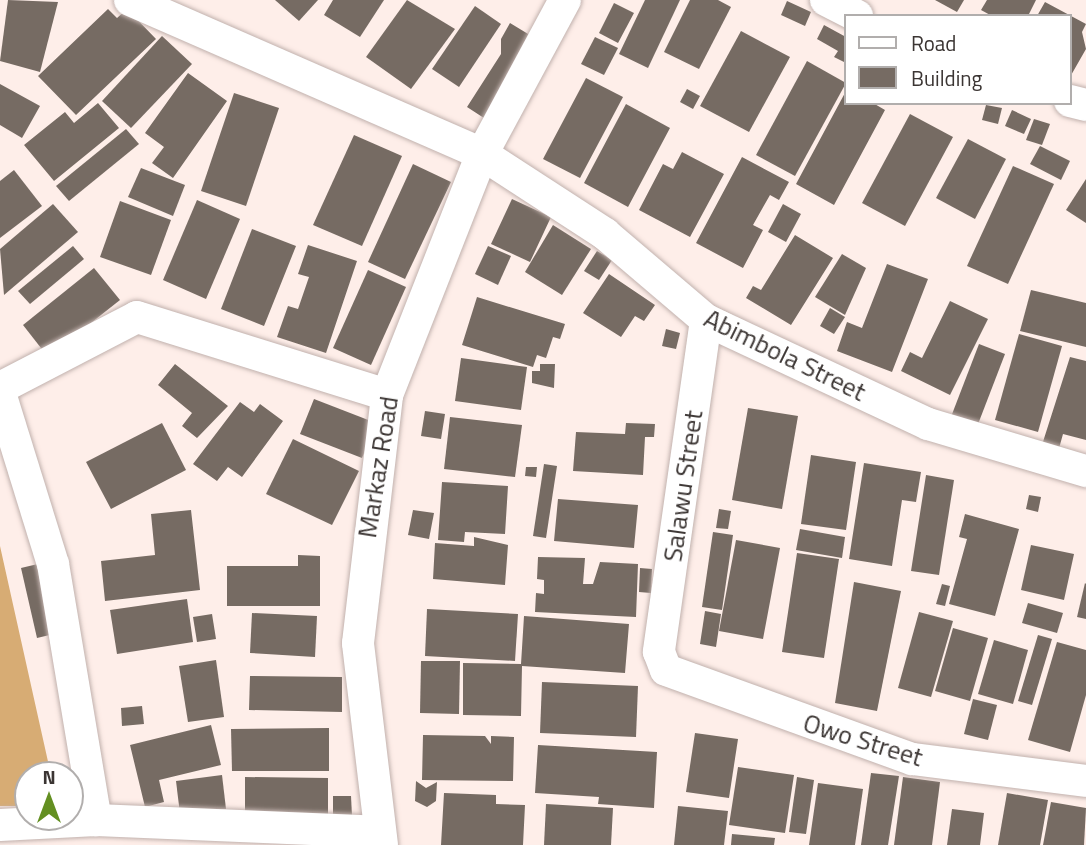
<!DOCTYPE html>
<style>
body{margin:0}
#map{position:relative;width:1086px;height:845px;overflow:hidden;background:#feeee9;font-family:"Titillium Web",sans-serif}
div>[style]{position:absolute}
.forest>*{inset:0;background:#d7ac74}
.building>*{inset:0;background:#766b63}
.roads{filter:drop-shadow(0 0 2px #c1b1ad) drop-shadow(0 0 2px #c1b1ad)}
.street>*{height:32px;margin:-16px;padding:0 16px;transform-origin:16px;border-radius:16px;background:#fff}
span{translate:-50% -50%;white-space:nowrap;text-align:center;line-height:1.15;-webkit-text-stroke:7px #fff;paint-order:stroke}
.street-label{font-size:26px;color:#3b3533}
.legend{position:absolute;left:844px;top:14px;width:228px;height:91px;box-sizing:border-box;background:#fff;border:2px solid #b1aead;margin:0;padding:9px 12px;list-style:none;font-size:21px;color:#3b3533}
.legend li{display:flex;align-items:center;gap:14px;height:35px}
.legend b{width:35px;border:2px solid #b1aead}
.north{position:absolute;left:14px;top:761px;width:70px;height:70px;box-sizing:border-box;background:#fff;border:2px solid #b1aead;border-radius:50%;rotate:0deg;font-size:19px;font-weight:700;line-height:28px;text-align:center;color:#3b3533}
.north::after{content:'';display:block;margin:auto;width:24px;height:32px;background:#638f21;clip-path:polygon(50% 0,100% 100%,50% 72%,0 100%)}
</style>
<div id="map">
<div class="forest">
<i style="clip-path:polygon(0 546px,51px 775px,28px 775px,28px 806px,0 806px)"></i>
</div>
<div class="building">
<i style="clip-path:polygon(8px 0,58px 2px,40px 72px,0 61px)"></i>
<i style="clip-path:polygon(275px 0,318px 0,299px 21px)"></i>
<i style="clip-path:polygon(333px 0,384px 0,360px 37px,324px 15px)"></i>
<i style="clip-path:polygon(407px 0,455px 29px,411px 89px,366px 57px)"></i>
<i style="clip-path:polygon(645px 0,680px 0,648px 68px,619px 54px)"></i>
<i style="clip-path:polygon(690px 0,718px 0,731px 7px,699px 69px,664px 52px)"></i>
<i style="clip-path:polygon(935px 0,964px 0,957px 12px)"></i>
<i style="clip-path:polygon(987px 0,1036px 0,1028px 16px,992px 16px,981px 10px)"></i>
<i style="clip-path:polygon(787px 1px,811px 12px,805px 26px,781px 15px)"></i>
<i style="clip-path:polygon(1045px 2px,1086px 24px,1082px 32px,1086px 49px,1070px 77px,1070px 16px,1037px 16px)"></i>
<i style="clip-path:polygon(614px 3px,634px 13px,618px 43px,599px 33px)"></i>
<i style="clip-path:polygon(475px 6px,501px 24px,459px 87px,432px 69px)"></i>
<i style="clip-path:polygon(108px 9px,117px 18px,127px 9px,156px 39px,76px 115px,38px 76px)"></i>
<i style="clip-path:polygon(510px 23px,538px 40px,487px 120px,467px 107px,501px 54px,501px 39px)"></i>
<i style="clip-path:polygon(824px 25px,846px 37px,846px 63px,834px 57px,838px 51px,817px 39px)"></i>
<i style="clip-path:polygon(741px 31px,790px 57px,749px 132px,700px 106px)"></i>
<i style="clip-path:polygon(162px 36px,192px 64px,131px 128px,102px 101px)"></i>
<i style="clip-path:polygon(595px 37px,618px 48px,604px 75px,581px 64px)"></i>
<i style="clip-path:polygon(807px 61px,846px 83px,795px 176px,756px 155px)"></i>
<i style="clip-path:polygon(188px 73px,227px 101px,173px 178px,152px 163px,164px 147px,145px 133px)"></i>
<i style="clip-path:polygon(586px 78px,623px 97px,580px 178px,543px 159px)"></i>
<i style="clip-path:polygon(0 84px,40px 106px,22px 138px,0 125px)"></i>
<i style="clip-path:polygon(687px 89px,700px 96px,693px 109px,680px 102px)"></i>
<i style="clip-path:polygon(846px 91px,846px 103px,873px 103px,885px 110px,834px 205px,796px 184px)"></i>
<i style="clip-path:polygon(234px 93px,279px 108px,246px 206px,201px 191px)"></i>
<i style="clip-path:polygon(98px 103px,119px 128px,54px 181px,24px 145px,65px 112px,74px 123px)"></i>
<i style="clip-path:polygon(626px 104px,670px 128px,628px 207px,584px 183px)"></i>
<i style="clip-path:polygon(986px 105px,1002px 108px,998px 124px,982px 120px)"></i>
<i style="clip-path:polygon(1012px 110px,1031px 119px,1024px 134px,1005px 126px)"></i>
<i style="clip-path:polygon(910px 114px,953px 137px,905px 226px,862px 203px)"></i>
<i style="clip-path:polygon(1034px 119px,1050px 124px,1042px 145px,1026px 140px)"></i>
<i style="clip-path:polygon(126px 129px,139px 144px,69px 201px,56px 186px)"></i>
<i style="clip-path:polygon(354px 135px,402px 156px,362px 246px,313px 225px)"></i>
<i style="clip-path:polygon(968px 139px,1006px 159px,975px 219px,936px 198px)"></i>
<i style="clip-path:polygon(1040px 146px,1070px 161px,1061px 180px,1030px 164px)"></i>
<i style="clip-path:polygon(682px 152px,724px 174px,690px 237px,639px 210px,663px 164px,673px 169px)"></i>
<i style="clip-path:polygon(742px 157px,789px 182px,779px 200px,770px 195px,753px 225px,763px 230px,743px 268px,696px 243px)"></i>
<i style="clip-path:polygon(413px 164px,451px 182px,405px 279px,368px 262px)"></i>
<i style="clip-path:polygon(1013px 166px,1054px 184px,1008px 284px,967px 266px)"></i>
<i style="clip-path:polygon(141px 168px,185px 185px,173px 216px,128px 197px)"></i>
<i style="clip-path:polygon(14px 170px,42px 206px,0 238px,0 181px)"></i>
<i style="clip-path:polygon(1086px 179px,1086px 223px,1066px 210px)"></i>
<i style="clip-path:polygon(512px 199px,551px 217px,530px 262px,491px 244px)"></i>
<i style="clip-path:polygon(197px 200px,240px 219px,206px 299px,163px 280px)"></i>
<i style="clip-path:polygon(120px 201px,171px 220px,151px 275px,100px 257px)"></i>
<i style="clip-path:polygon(53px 204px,78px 232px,4px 295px,0 249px)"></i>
<i style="clip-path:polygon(783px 204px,801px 214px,786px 242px,768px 232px)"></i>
<i style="clip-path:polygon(553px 225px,591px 249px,562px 295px,525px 272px)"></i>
<i style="clip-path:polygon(252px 229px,296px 246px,264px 326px,221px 309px)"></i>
<i style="clip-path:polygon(795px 235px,833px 258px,791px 325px,746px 298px,753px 286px,761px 290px)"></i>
<i style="clip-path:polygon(308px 245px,357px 261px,326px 353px,277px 337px,288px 306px,298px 309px,309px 277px,298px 274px)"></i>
<i style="clip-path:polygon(73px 246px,84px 259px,30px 304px,18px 291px)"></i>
<i style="clip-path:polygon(488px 246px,511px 256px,498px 285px,475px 274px)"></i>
<i style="clip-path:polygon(597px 251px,612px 260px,599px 280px,584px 271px)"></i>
<i style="clip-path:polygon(842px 254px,866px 268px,845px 315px,815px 297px)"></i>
<i style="clip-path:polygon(887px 264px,928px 279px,892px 372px,837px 351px,847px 322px,862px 328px)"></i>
<i style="clip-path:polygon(94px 268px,120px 300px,48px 357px,23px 325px)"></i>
<i style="clip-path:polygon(368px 270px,406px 287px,371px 365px,333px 348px)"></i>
<i style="clip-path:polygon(609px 274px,655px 305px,644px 321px,635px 316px,621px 337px,583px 313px)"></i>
<i style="clip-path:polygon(1031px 290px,1086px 303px,1086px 347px,1020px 331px)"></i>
<i style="clip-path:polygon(477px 297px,565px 324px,560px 339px,553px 337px,546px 358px,537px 355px,533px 367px,462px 345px)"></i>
<i style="clip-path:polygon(950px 301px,988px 319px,950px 395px,901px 371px,910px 352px,922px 358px)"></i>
<i style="clip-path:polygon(830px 308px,845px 317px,834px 334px,820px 326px)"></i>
<i style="clip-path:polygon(666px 329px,680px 333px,676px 349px,662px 346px)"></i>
<i style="clip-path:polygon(1019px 334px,1062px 346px,1038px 432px,995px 420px)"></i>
<i style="clip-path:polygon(979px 344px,1005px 354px,975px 432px,949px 422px)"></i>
<i style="clip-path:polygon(1070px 357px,1086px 361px,1086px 440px,1063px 434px,1058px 452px,1041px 448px)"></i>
<i style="clip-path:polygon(461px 358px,527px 367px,521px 410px,455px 401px)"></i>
<i style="clip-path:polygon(175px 364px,228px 406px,197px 438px,182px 426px,192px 413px,158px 385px)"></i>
<i style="clip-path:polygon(540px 364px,555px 364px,554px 388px,532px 383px,532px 371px,540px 371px)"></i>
<i style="clip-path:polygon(314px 399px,376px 423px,362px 458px,300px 434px)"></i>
<i style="clip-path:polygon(240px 402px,254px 412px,260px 404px,283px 421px,242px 477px,228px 467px,217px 481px,193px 464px)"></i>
<i style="clip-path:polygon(748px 408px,798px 416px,782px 509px,732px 500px)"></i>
<i style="clip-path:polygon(425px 411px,445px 414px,441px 439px,421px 436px)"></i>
<i style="clip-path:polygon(450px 417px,522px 425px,515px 477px,444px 469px)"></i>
<i style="clip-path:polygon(162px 423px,186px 470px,111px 509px,86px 462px)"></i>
<i style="clip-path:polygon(626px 423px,655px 424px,654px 437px,645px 437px,643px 475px,573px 471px,576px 432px,625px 434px)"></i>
<i style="clip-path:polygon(293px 439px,359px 471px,332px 525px,266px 494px)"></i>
<i style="clip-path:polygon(811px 455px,856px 462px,846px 530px,801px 524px)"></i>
<i style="clip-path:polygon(864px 463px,921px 472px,916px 502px,902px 500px,892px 566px,849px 559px)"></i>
<i style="clip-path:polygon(544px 464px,557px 466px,546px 538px,533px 536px)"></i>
<i style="clip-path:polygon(526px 467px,537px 467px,536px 477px,525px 476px)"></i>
<i style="clip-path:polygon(926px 475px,954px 480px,939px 575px,911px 571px)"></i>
<i style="clip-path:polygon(442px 482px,508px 486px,505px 534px,465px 532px,464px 542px,438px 540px)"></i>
<i style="clip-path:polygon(1029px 495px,1041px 497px,1038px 512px,1026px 509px)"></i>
<i style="clip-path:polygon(558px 499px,638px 505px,634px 548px,554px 541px)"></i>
<i style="clip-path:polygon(719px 509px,731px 511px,728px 529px,716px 528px)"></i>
<i style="clip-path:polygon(191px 510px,200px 590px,105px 601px,101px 561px,155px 555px,151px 514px)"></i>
<i style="clip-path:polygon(413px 510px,434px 513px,429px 539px,408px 535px)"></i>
<i style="clip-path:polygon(965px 514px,1019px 529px,995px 616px,949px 604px,967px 539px,959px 537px)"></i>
<i style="clip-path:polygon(800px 529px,845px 537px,842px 558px,796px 550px)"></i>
<i style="clip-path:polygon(713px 532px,733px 535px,722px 610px,702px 607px)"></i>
<i style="clip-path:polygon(474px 537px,508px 545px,505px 585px,433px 579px,435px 543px,474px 546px)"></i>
<i style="clip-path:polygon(736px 540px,780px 548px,763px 639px,719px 631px)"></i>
<i style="clip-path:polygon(1031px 545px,1074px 554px,1064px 600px,1021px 590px)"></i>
<i style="clip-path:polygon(797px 553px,839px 559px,824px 658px,782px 652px)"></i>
<i style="clip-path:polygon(298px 555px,320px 556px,320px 606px,227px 606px,227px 566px,298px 566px)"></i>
<i style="clip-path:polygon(538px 557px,585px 558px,583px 584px,593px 584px,600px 562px,638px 564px,636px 617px,535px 612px,536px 593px,544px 594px,544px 580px,537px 579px)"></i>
<i style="clip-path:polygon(42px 563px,58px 633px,37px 638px,21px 568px)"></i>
<i style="clip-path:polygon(640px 568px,652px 569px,651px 593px,639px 592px)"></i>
<i style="clip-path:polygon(854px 582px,901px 591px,877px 711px,835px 703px)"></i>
<i style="clip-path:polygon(1085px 583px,1086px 584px,1086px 619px,1077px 617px)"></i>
<i style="clip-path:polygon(942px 584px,950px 586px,945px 606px,936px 604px)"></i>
<i style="clip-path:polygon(187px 599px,193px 642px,117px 654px,110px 610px)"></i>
<i style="clip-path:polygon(1028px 603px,1063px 613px,1057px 633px,1022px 623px)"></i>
<i style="clip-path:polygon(427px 609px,518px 614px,515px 661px,425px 656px)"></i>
<i style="clip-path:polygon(705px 611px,721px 614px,716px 647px,700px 644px)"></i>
<i style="clip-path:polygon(919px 612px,953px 621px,931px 697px,898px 688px)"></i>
<i style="clip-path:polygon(252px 613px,317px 616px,315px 657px,250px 653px)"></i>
<i style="clip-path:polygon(212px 614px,216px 639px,197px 642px,193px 617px)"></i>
<i style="clip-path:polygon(524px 616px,629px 624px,625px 673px,522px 666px,521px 716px,463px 715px,463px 663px,521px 664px)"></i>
<i style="clip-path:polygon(953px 628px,988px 638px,970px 701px,935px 691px)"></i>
<i style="clip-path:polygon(1038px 635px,1052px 639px,1032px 705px,1018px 701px)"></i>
<i style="clip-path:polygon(994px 640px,1028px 650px,1013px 704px,978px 694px)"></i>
<i style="clip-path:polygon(1057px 642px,1086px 650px,1086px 695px,1070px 752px,1028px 740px)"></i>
<i style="clip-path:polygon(216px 660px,224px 717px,188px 722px,179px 666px)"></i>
<i style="clip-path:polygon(421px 661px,460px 661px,459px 714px,420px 713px)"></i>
<i style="clip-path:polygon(250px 676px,342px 677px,342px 712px,249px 710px)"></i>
<i style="clip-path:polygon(542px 682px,638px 686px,636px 737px,540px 733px)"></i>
<i style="clip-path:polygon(973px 699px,997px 705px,988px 740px,964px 734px)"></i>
<i style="clip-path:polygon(142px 706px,144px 724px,122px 726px,121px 708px)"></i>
<i style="clip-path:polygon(211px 725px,221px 765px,159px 780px,164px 802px,145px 807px,130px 745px)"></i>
<i style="clip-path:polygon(329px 728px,329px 771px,232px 771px,231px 729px)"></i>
<i style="clip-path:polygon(695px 733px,738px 739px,729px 798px,686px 792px)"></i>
<i style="clip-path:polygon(423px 735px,485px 736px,491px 744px,491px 736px,514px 737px,513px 781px,422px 780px)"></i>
<i style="clip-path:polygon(538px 745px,657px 752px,654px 808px,598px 804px,599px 797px,535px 793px)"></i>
<i style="clip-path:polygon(738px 767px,794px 775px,785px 833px,729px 825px)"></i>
<i style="clip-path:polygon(871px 773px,899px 776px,888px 845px,861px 845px)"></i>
<i style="clip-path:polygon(222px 775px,226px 809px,180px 814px,176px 781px)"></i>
<i style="clip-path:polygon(245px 777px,328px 778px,328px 822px,245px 821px)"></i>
<i style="clip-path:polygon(797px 777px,814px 780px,806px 834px,789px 832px)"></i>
<i style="clip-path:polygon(903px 777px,940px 782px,932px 845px,894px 845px)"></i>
<i style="clip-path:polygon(416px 781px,426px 788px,437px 782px,436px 801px,427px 807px,415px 801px)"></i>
<i style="clip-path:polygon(818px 783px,863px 789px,855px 845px,809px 845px)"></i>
<i style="clip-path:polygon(444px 793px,496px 795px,496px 804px,525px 805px,523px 845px,441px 845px)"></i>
<i style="clip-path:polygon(1007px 793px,1048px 800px,1040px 845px,998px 845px)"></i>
<i style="clip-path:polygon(333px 796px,351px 796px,352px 816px,333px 816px)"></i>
<i style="clip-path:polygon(1051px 802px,1086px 808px,1084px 845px,1043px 845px)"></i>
<i style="clip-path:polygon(546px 804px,613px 808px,611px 845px,544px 845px)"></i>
<i style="clip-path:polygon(678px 806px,728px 811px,724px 845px,674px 845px)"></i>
<i style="clip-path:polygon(952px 809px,984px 813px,980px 845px,947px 845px)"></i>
<i style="clip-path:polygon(732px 834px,775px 838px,774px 845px,731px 845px)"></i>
</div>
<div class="roads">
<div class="street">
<i style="left:130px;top:0;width:384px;rotate:23.6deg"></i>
<i style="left:482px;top:154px;width:147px;rotate:33deg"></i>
<i style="left:605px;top:234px;width:133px;rotate:40.4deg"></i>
<i style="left:706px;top:320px;width:245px;rotate:25.1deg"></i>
<i style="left:928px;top:424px;width:165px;rotate:16.6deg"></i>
<i style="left:826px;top:0;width:35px;rotate:27deg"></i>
<i style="left:1070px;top:101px;width:16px;rotate:14deg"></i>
<i style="left:706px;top:320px;width:335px;rotate:98.1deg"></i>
<i style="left:659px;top:652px;width:19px;rotate:69deg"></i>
<i style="left:666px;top:670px;width:262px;rotate:19.9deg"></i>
<i style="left:912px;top:759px;width:175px;rotate:7.2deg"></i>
<i style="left:0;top:388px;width:154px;rotate:-27.4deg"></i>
<i style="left:137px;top:317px;width:262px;rotate:17.3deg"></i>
<i style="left:0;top:393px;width:179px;rotate:72.8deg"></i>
<i style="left:53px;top:564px;width:260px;rotate:80.5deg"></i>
<i style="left:0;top:825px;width:96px;rotate:-3deg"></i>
<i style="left:96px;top:820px;width:282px;rotate:2.4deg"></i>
<i style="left:382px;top:845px;width:203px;rotate:-96.8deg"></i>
<i style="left:358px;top:643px;width:250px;rotate:-83.3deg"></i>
<i style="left:387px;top:395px;width:259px;rotate:-68.5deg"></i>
<i style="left:482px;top:154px;width:175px;rotate:-61.7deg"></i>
</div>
</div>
<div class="street-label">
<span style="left:785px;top:355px;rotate:26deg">Abimbola Street</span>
<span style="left:378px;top:467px;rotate:-81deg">Markaz Road</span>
<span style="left:683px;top:486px;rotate:-82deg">Salawu Street</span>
<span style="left:863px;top:740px;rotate:17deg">Owo Street</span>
</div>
<ul class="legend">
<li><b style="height:9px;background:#fff"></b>Road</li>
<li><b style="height:19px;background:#766b63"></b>Building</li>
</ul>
<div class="north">N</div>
</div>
